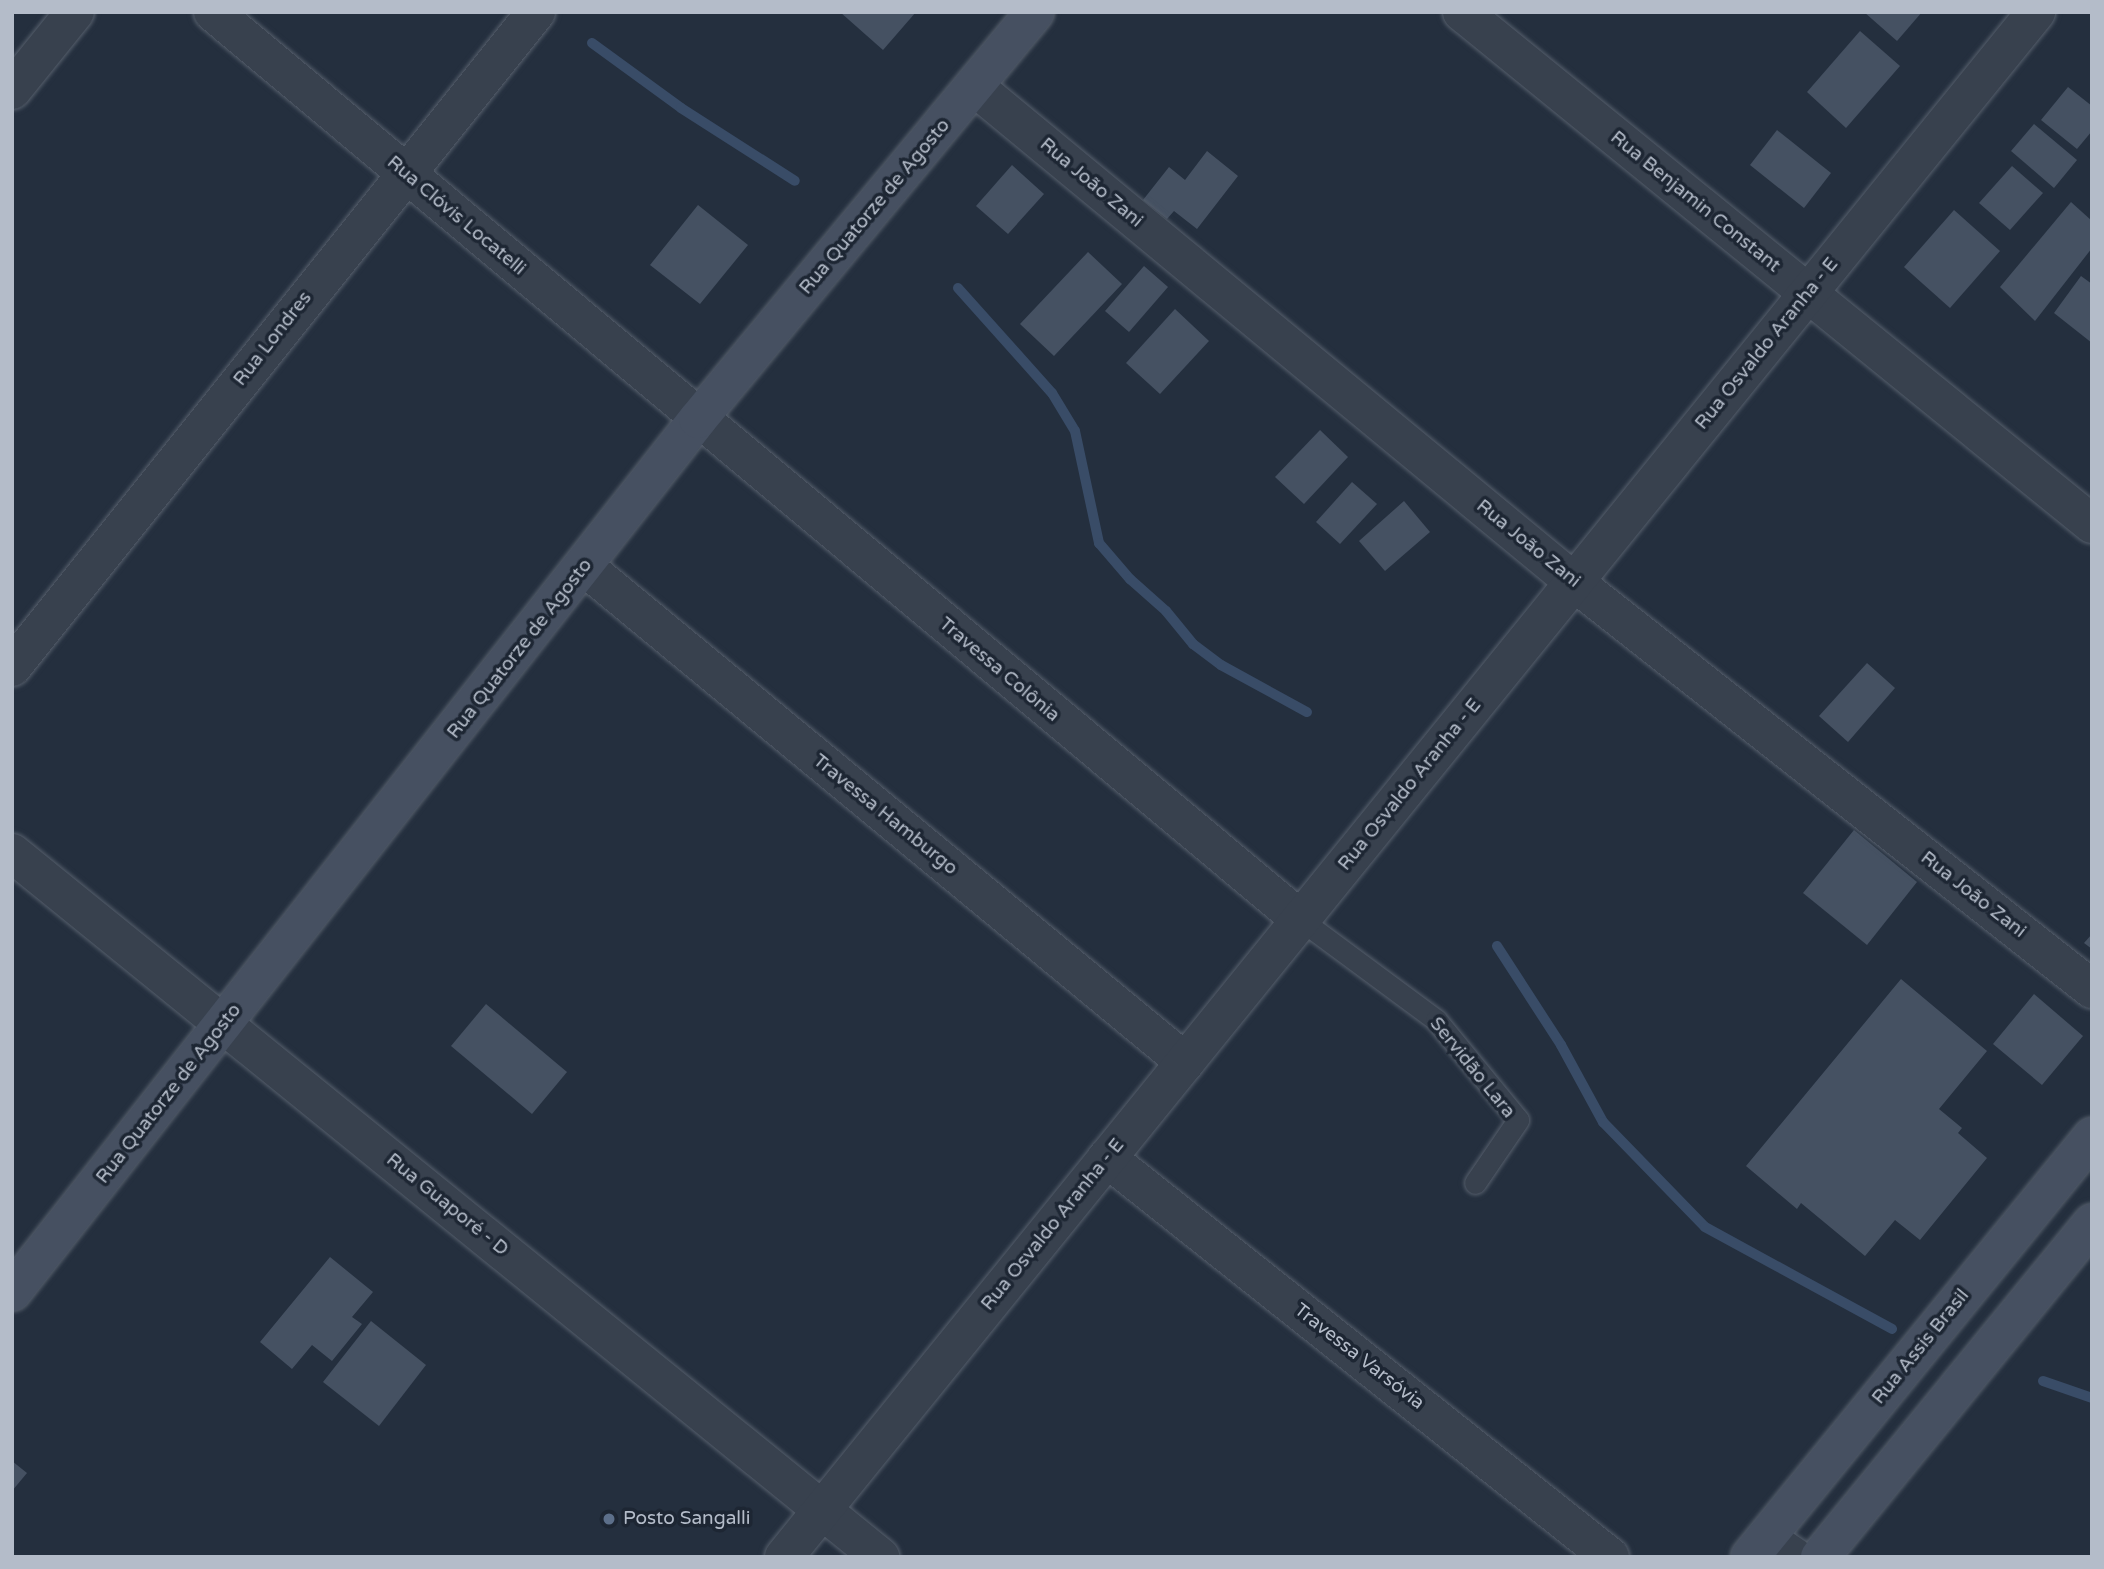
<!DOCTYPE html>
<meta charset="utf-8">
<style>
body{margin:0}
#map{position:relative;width:2104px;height:1569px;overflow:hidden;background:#242f3e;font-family:"Varela Round",sans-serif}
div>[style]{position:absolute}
.stream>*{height:10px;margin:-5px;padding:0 5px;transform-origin:5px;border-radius:5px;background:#394c67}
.building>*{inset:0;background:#455162}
.roads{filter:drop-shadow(0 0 2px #565f6c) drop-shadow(0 0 2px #565f6c)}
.lane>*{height:21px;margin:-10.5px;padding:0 10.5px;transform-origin:10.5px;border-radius:10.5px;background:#38414e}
.street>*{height:38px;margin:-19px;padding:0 19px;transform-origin:19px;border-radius:19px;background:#38414e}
.secondary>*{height:38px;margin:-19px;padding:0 19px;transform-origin:19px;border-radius:19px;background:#465061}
.dots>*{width:19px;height:19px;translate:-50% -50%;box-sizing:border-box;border:4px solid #1d2633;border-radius:50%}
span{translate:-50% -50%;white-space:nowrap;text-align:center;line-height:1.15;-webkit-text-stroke:7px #1d2633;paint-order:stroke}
.street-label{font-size:19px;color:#b4bcc9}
.poi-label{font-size:19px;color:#b4bcc9}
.left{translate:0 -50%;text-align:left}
.frame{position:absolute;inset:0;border:14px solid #b4bcc9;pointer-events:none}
</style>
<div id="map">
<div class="stream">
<i style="left:592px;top:43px;width:110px;rotate:36.1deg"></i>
<i style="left:681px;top:108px;width:135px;rotate:32.6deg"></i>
<i style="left:958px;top:288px;width:141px;rotate:48.2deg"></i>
<i style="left:1052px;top:393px;width:44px;rotate:58.8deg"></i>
<i style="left:1075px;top:431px;width:115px;rotate:77.9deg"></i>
<i style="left:1099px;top:543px;width:48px;rotate:49.3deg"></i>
<i style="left:1130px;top:579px;width:48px;rotate:41.6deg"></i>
<i style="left:1166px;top:611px;width:43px;rotate:50.7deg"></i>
<i style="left:1193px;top:644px;width:35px;rotate:37deg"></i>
<i style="left:1221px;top:665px;width:98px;rotate:28.7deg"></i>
<i style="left:1497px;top:946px;width:118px;rotate:57.1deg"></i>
<i style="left:1561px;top:1045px;width:88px;rotate:61.4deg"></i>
<i style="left:1603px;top:1122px;width:146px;rotate:45.8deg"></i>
<i style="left:1705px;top:1227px;width:213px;rotate:28.6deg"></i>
<i style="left:2043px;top:1381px;width:52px;rotate:19.1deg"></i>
</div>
<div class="building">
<i style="clip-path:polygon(840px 12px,916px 12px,883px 50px)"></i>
<i style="clip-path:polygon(1864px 12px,1922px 12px,1897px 41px)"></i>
<i style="clip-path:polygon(1860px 31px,1900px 66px,1846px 128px,1807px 92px)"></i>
<i style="clip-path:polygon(2068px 87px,2092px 106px,2092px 131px,2077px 149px,2041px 120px)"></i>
<i style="clip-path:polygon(2034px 124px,2077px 160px,2054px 188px,2011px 151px)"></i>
<i style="clip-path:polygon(1777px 130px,1831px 173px,1804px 208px,1750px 165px)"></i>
<i style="clip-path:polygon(1207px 151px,1238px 176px,1197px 229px,1174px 211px,1167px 219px,1143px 200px,1169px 167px,1185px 180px)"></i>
<i style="clip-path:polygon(1012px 165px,1044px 194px,1008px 234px,976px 206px)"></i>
<i style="clip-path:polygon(2012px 166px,2043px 193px,2010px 230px,1979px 203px)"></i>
<i style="clip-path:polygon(2071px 202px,2092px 221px,2092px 248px,2035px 321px,2000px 287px)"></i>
<i style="clip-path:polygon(698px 205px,748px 245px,700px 304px,650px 265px)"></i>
<i style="clip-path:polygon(1954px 210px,2000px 251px,1950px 308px,1904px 267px)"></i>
<i style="clip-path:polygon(1088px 252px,1122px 284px,1054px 356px,1020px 324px)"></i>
<i style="clip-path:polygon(1144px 266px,1168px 287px,1129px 332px,1105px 311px)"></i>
<i style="clip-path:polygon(2081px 276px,2092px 284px,2092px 343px,2054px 313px)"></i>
<i style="clip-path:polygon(1175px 309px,1209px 341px,1160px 394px,1126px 363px)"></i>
<i style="clip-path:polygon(1320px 430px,1348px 457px,1304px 504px,1275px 477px)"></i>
<i style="clip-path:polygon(1352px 482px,1377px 504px,1340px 544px,1316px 522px)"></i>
<i style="clip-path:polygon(1404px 501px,1430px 532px,1385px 571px,1359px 541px)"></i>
<i style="clip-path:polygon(1867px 663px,1895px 688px,1848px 742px,1819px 716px)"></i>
<i style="clip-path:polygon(1854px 830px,1917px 882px,1867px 945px,1803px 893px)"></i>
<i style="clip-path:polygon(2092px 934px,2092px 949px,2084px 943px)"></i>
<i style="clip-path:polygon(1901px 979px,1987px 1051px,1939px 1109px,1962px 1128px,1958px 1133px,1987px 1158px,1920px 1240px,1895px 1220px,1865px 1256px,1801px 1203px,1797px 1209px,1746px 1166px)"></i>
<i style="clip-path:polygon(2034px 994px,2083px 1036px,2042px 1085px,1993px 1044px)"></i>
<i style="clip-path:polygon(486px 1004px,567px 1072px,532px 1114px,451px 1046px)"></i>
<i style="clip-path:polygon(330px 1257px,373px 1292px,352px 1317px,362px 1324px,332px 1361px,312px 1345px,292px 1369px,260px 1342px)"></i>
<i style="clip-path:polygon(371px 1321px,426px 1365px,379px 1426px,323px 1382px)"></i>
<i style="clip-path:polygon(12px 1461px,27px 1473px,12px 1491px)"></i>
</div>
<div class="roads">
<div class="lane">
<i style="left:1301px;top:920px;width:168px;rotate:36.5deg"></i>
<i style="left:1436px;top:1020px;width:129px;rotate:50.6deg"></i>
<i style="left:1518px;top:1120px;width:76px;rotate:124.3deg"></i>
</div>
<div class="street">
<i style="left:213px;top:12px;width:1417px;rotate:39.85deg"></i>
<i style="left:1462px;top:12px;width:812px;rotate:39.1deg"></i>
<i style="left:975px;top:87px;width:777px;rotate:39.57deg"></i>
<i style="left:1574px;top:582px;width:659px;rotate:38.16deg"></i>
<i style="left:12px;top:90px;width:100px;rotate:-51.1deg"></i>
<i style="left:585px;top:567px;width:778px;rotate:39.52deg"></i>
<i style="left:12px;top:667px;width:839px;rotate:-51.34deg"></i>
<i style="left:12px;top:853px;width:1118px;rotate:39.04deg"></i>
<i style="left:1107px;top:1158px;width:642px;rotate:38.42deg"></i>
<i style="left:1766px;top:1538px;width:34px;rotate:34deg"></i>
<i style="left:784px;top:1557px;width:1989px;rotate:-50.98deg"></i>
</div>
<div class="secondary">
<i style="left:12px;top:1292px;width:1110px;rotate:-51.84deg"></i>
<i style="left:698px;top:419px;width:528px;rotate:-50.37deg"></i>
<i style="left:1750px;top:1557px;width:542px;rotate:-50.84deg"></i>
<i style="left:1820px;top:1557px;width:431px;rotate:-50.8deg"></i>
</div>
</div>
<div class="dots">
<i style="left:609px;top:1519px;background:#5c6f8a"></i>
</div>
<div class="street-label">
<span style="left:1091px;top:183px;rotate:40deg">Rua João Zani</span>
<span style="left:1695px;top:202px;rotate:39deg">Rua Benjamin Constant</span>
<span style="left:875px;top:207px;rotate:-50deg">Rua Quatorze de Agosto</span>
<span style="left:456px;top:216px;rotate:40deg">Rua Clóvis Locatelli</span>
<span style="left:273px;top:339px;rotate:-52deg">Rua Londres</span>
<span style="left:1767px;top:344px;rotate:-51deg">Rua Osvaldo Aranha - E</span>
<span style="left:1528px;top:544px;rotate:39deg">Rua João Zani</span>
<span style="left:520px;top:649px;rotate:-52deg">Rua Quatorze de Agosto</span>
<span style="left:999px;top:670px;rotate:40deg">Travessa Colônia</span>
<span style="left:1410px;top:785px;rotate:-51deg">Rua Osvaldo Aranha - E</span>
<span style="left:885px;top:815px;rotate:39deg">Travessa Hamburgo</span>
<span style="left:1973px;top:895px;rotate:38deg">Rua João Zani</span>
<span style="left:1472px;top:1068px;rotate:51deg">Servidão Lara</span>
<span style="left:169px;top:1094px;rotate:-52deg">Rua Quatorze de Agosto</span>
<span style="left:447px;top:1205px;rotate:39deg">Rua Guaporé - D</span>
<span style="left:1053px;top:1225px;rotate:-51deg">Rua Osvaldo Aranha - E</span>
<span style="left:1921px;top:1347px;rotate:-51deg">Rua Assis Brasil</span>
<span style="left:1359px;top:1357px;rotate:38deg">Travessa Varsóvia</span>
</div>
<div class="poi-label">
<span class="left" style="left:623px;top:1519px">Posto Sangalli</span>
</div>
<div class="frame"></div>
</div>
